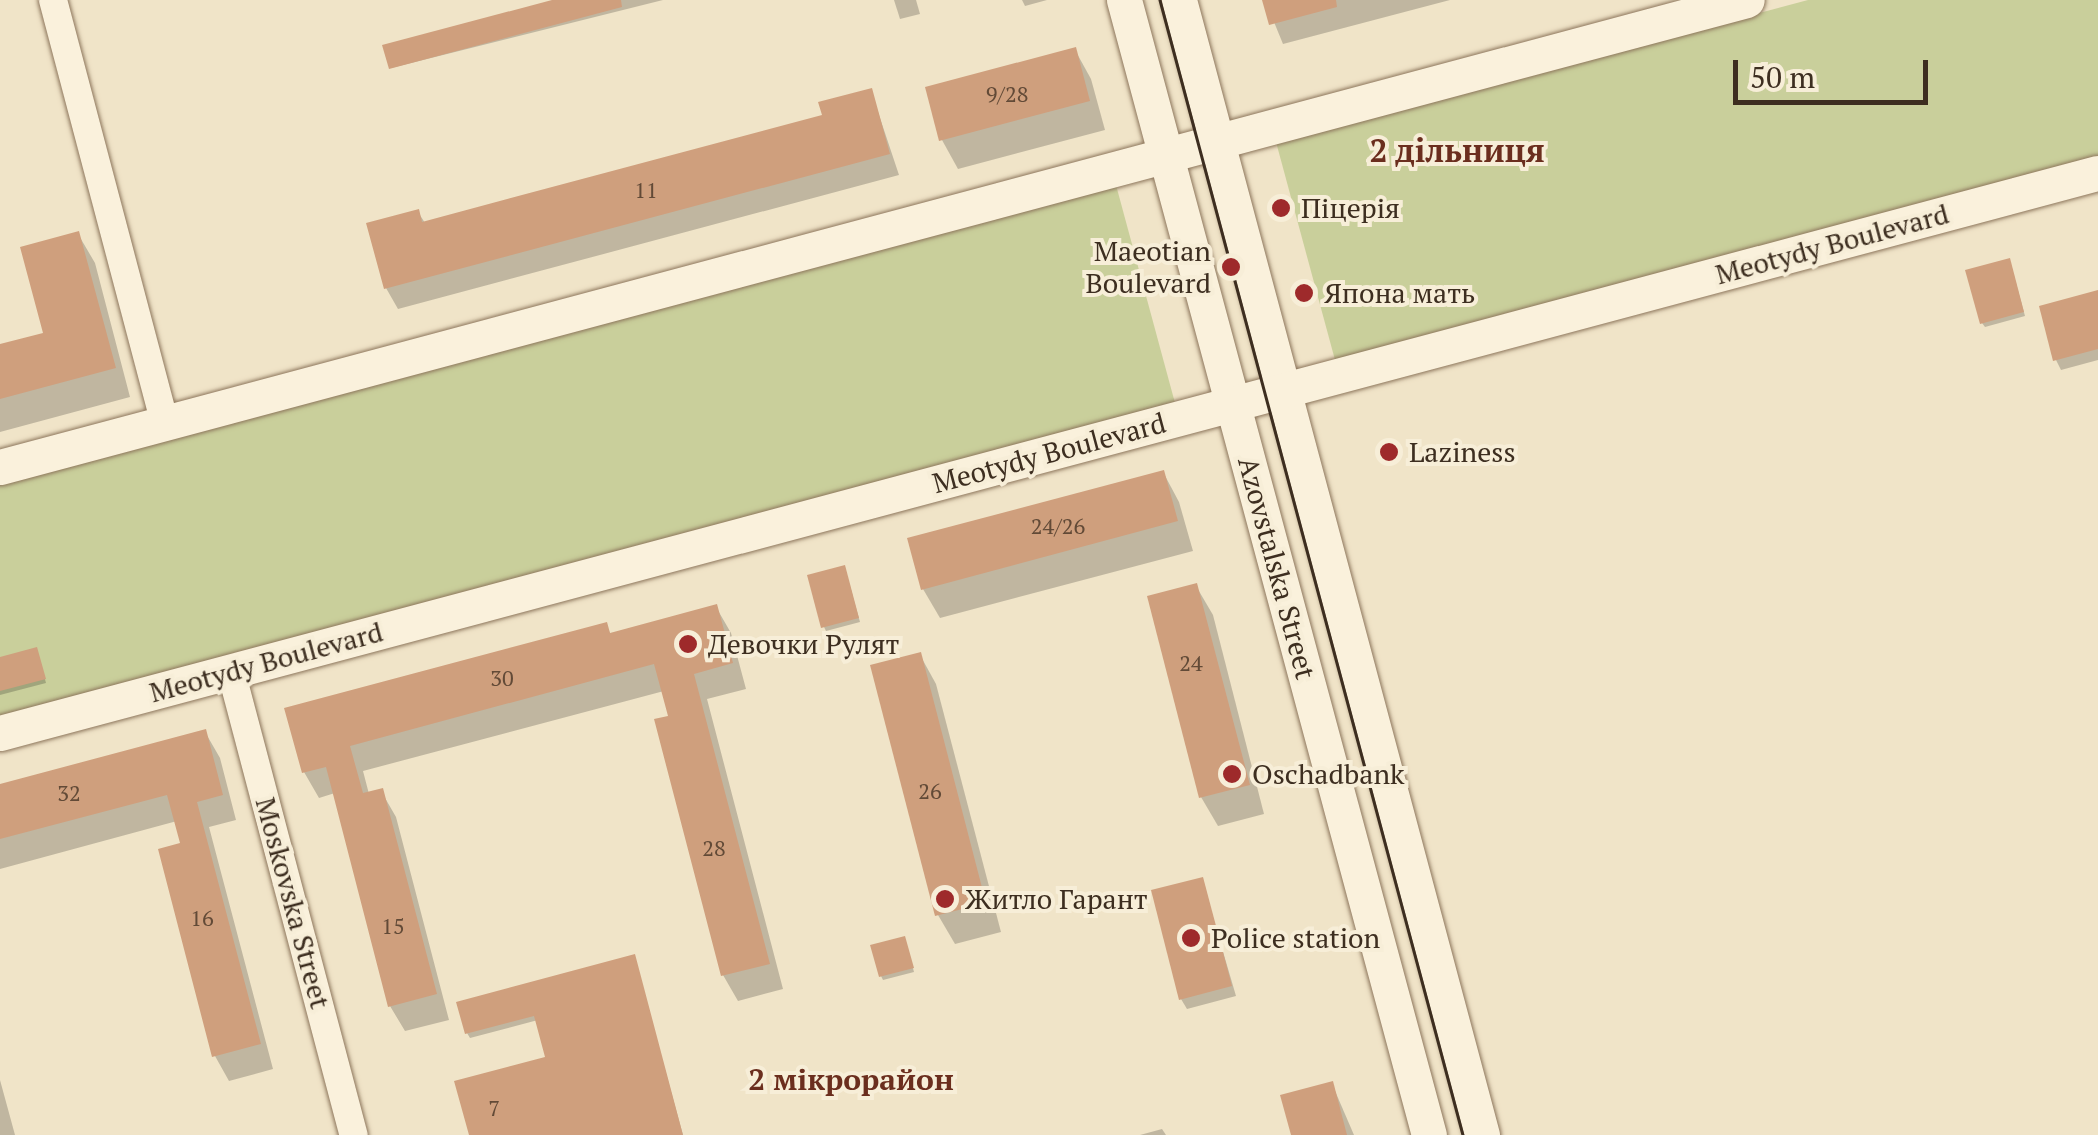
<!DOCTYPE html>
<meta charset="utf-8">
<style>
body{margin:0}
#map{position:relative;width:2098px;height:1135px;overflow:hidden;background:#f0e4c8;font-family:"PT Serif",serif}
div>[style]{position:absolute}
.green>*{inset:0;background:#c9cf9b}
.shadow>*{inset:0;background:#0003}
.building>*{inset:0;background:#cf9f7d}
.roads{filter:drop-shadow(0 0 2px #8d765c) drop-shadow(0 0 2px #8d765c)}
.minor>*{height:28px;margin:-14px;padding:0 14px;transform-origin:14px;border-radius:14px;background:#faf1dc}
.tertiary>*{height:35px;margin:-17.5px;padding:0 17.5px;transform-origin:17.5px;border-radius:17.5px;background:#faf1dc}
.tram>*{height:2.5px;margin:-1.25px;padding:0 1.25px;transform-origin:1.25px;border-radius:1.25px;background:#3d2e20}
.dots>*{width:28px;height:28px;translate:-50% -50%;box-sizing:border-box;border:5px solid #f7eed8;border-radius:50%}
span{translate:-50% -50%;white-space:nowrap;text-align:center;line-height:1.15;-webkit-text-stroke:8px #f7eed8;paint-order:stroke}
.number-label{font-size:22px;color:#624a37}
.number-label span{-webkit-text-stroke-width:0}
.poi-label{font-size:28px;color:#3d2e20}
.left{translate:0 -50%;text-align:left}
.right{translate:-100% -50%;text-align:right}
.street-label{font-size:28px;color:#3d2e20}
.neighbourhood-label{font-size:30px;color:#6b2e1e;font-weight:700}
.quarter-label{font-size:32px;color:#6b2e1e;font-weight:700}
.scale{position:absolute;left:1733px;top:60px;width:195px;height:45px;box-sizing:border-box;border:5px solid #3d2e20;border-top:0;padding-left:12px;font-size:30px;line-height:35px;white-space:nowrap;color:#3d2e20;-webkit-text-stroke:8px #f7eed8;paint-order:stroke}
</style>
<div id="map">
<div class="green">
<i style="clip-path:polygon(1808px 0,2098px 0,2098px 156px,1335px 360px,1276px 142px)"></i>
<i style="clip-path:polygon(1116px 185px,1175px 403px,0 717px,0 483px)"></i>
</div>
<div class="shadow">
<i style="clip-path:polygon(561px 0,663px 0,391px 68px)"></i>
<i style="clip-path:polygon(894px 0,916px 0,920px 14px,900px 19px)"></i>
<i style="clip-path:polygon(1022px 0,1047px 0,1025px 6px)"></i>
<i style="clip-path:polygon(1265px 0,1450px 0,1283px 44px)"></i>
<i style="clip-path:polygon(1075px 50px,1091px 79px,1105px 130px,958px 169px,942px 140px)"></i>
<i style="clip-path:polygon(871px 91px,899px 175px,398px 309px,386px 288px,418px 212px,425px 223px,825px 117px)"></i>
<i style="clip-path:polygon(78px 234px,95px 263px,130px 397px,0 432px,0 347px,46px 335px)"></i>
<i style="clip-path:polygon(2011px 265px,2025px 316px,1985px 327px,1982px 323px)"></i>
<i style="clip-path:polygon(2098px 293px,2098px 360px,2061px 370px,2056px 360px)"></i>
<i style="clip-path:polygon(1163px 472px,1179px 502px,1193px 551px,940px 618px,923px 589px)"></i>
<i style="clip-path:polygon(846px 572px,860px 622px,826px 631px,824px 627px)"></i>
<i style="clip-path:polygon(1196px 586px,1213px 615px,1264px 814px,1218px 826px,1201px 797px)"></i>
<i style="clip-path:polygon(716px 607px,731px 633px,746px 689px,707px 699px,783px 989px,738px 1001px,723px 975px,664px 691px,363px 771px,369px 794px,381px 791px,396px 817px,449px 1020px,405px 1031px,390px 1006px,335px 793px,319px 798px,304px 772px,287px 710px,606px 625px,611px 635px)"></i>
<i style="clip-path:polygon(38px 654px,46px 683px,0 695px,0 660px)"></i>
<i style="clip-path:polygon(920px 655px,936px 684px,1001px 932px,955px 944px,938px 915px)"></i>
<i style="clip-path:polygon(205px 732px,220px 758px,236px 820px,209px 827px,273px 1069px,229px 1081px,215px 1056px,177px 821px,0 869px,0 787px)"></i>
<i style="clip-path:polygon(1202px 880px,1236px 996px,1187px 1009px,1181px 999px)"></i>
<i style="clip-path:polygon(906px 943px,914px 972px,883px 980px,881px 976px)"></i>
<i style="clip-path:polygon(634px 957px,683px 1135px,471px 1135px,548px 1059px,538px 1020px,470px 1038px,467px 1033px)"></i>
<i style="clip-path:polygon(0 1080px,15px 1135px,0 1135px)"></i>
<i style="clip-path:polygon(1332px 1084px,1354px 1135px,1293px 1135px)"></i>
<i style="clip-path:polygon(1162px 1129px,1166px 1135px,1140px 1135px)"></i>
</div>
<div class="building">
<i style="clip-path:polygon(552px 0,621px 0,622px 7px,389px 69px,382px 45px)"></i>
<i style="clip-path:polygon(1262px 0,1336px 0,1337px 7px,1269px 25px)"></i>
<i style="clip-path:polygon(1076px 47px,1090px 101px,939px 141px,925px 87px)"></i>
<i style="clip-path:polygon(872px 88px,890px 154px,384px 289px,366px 223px,419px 209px,422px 222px,522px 195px,822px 115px,818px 102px)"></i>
<i style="clip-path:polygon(79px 231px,116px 368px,0 399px,0 344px,43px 333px,20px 247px)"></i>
<i style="clip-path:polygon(2010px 258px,2024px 312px,1980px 324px,1965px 270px)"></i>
<i style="clip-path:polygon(2098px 290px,2098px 349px,2053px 361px,2039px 306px)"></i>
<i style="clip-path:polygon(1164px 470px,1178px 521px,921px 590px,907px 538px)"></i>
<i style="clip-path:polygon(845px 565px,859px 618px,821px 628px,807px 575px)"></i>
<i style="clip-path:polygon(1197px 583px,1250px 785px,1199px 798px,1147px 596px)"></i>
<i style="clip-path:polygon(717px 604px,733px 663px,694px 674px,770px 964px,721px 976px,654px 719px,668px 716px,654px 664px,350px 746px,363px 793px,383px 788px,437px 994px,388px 1007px,326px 767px,302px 773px,284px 708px,607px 622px,610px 633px)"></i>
<i style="clip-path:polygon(37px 647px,46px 679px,0 691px,0 657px)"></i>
<i style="clip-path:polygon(921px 652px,986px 903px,935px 916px,870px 665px)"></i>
<i style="clip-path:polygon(206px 729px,223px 795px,197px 802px,261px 1044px,212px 1057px,158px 849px,180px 843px,167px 795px,0 839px,0 784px)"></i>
<i style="clip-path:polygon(1203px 877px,1232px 986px,1179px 1000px,1151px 890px)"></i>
<i style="clip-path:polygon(905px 936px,914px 968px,879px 977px,870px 945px)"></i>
<i style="clip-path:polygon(635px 954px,683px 1135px,469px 1135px,454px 1081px,545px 1057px,534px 1016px,465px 1034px,456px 1002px)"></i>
<i style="clip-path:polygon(1333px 1081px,1347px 1135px,1291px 1135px,1280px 1095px)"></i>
</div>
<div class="roads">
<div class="minor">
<i style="left:53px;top:0;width:438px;rotate:75.2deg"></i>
<i style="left:231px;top:671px;width:480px;rotate:75.2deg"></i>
</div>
<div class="tertiary">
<i style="left:1124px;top:0;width:1175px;rotate:74.96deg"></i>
<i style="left:1179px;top:0;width:1175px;rotate:75.05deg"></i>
<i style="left:0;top:467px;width:1808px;rotate:-14.97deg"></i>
<i style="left:0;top:733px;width:2171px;rotate:-14.95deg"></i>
</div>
</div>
<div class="tram">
<i style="left:1160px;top:0;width:1175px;rotate:75.05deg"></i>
</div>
<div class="dots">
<i style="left:1281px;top:208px;background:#9e2a2b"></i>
<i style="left:1231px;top:267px;background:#9e2a2b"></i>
<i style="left:1304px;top:293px;background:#9e2a2b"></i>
<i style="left:1389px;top:452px;background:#9e2a2b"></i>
<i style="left:688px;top:644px;background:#9e2a2b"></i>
<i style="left:1232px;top:774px;background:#9e2a2b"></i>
<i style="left:945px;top:899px;background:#9e2a2b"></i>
<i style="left:1191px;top:938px;background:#9e2a2b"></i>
</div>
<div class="number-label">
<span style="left:1007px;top:94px">9/28</span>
<span style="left:646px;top:190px">11</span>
<span style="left:1058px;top:526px">24/26</span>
<span style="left:1191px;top:663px">24</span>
<span style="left:502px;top:678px">30</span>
<span style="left:930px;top:791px">26</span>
<span style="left:69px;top:793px">32</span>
<span style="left:714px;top:848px">28</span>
<span style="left:202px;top:918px">16</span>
<span style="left:393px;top:926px">15</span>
<span style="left:494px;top:1108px">7</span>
</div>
<div class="poi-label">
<span class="left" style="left:1301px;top:208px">Піцерія</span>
<span class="right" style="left:1211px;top:267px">Maeotian<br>Boulevard</span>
<span class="left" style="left:1324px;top:293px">Япона мать</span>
<span class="left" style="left:1409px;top:452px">Laziness</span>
<span class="left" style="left:708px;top:644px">Девочки Рулят</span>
<span class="left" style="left:1252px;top:774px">Oschadbank</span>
<span class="left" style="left:965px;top:899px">Житло Гарант</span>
<span class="left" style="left:1211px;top:938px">Police station</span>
</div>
<div class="street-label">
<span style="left:1832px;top:244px;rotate:-15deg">Meotydy Boulevard</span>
<span style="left:1049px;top:453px;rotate:-15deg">Meotydy Boulevard</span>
<span style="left:1277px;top:568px;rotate:75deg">Azovstalska Street</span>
<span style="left:266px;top:662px;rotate:-15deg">Meotydy Boulevard</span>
<span style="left:293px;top:903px;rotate:75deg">Moskovska Street</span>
</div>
<div class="neighbourhood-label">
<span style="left:851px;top:1079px">2 мікрорайон</span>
</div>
<div class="quarter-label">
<span style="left:1457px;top:150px">2 дільниця</span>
</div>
<div class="scale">50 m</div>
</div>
